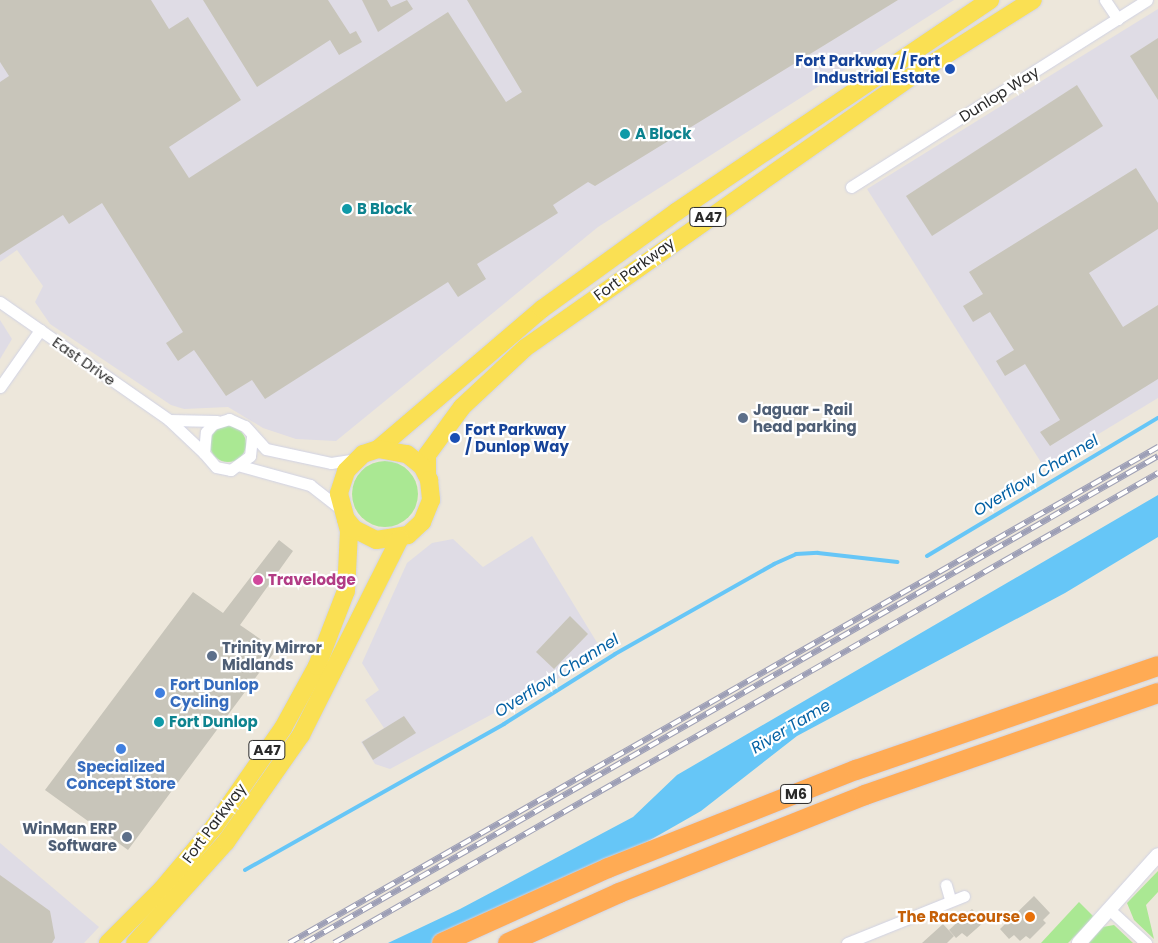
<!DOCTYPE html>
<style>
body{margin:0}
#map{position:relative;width:1158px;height:943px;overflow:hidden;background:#ede7db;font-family:Poppins,sans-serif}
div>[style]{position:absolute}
.industrial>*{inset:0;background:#dfdce5}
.green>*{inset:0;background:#aae893}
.round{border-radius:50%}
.water>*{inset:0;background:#66c6f7}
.stream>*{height:4px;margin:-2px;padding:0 2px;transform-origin:2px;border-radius:2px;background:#66c6f7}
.building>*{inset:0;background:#c8c5ba}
.roads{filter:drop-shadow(0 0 1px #d0d2e4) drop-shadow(0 0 1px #d0d2e4)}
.minor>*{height:11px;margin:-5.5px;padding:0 5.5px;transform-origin:5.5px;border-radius:5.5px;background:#fff}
.tertiary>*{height:14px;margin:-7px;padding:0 7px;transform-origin:7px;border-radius:7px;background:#fff}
.primary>*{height:18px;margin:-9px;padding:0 9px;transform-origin:9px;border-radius:9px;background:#fae053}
.motorway>*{height:20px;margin:-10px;padding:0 10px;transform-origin:10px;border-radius:10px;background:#ffab54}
.rail>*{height:5.5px;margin-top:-2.75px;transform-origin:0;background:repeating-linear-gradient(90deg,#fff 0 11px,#9d9fb6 0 22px);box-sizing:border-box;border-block:1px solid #9d9fb6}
.dots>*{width:14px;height:14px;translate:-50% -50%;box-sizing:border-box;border:2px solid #fff;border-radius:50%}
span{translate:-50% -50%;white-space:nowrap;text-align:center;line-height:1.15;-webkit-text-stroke:4.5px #fff;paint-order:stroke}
.shield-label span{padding:1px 4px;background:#fff;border:1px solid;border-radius:4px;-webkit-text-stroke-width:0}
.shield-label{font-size:14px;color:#2a2a2a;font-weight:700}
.transit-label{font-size:15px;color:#164399;font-weight:700}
.right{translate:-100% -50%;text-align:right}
.left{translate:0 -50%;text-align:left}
.street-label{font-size:15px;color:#2a2a2a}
.culture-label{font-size:15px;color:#0d838f;font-weight:700}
.service-label{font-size:15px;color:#4e5e75;font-weight:700}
.hotel-label{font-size:15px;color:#b23c85;font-weight:700}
.shop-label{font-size:15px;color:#366cbe;font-weight:700}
.food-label{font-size:15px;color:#c56008;font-weight:700}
.water-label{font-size:16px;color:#0461a4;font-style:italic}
</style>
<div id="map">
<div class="industrial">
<i style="clip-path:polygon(0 0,954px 0,598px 227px,336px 441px,296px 439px,263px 428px,228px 407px,184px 409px,171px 405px,50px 324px,35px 302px,43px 286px,17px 250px,0 262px)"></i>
<i style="clip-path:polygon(1158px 9px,1158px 398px,1044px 467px,867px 189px)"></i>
<i style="clip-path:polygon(0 320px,12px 339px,0 359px)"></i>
<i style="clip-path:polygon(532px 536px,604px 654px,390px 769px,375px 764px,361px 742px,384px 728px,365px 700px,379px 690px,362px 663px,407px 563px,432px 543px,453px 539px,483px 567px)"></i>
<i style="clip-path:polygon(0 843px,99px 927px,84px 943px,0 943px)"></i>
</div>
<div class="green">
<i class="round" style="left:210px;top:426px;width:36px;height:36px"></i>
<i class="round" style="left:352px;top:461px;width:66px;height:66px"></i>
<i style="clip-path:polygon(1158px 871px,1158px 892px,1146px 905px,1154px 939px,1134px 920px,1127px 903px)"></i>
<i style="clip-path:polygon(1079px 902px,1093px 916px,1090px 921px,1068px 943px,1041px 943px)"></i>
<i style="clip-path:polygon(1114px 925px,1133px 943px,1089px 943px,1103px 927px)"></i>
</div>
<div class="water">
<i style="clip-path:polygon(1158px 495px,1158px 537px,1065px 593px,797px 736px,701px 811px,561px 891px,453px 943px,388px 943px,460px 909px,633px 817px,677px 775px)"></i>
</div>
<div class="stream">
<i style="left:927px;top:556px;width:269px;rotate:-30.9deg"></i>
<i style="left:245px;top:870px;width:297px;rotate:-29.4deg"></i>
<i style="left:504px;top:724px;width:131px;rotate:-32.2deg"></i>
<i style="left:615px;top:654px;width:183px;rotate:-29.5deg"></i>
<i style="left:774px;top:564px;width:24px;rotate:-24deg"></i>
<i style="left:796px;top:554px;width:22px;rotate:-3deg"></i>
<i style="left:818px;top:553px;width:80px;rotate:6.5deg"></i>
</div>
<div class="building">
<i style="clip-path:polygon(0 0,151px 0,169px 29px,188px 17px,241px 100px,169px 147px,189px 178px,448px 12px,506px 102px,522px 92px,467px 0,898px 0,595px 186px,588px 182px,553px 205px,558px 213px,477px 264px,486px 279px,458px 297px,448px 282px,265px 399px,252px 380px,226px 396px,194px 350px,178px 361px,166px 343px,183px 332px,102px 203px,69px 224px,63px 215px,0 255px,0 82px,9px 76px,0 62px)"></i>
<i style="clip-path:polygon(203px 0,328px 0,350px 34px,356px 31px,362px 42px,339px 55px,330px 40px,257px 87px)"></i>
<i style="clip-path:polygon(362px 0,387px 0,391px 7px,407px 0,413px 9px,378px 32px)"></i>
<i style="clip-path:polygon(1158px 38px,1158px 100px,1130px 56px)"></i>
<i style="clip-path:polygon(1077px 85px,1103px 126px,932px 236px,906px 196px)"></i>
<i style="clip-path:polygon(1136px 168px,1158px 203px,1158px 229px,1089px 273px,1123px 327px,1158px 305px,1158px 379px,1050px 446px,1040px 432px,1060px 420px,1025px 364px,1005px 376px,996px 361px,1014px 350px,990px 312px,973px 322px,963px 306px,983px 294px,969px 272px)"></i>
<i style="clip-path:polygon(279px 540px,293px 551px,240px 625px,276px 650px,128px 850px,45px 790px,193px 592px,223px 613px)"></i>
<i style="clip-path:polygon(570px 616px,588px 634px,554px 669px,536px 652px)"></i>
<i style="clip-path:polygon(404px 716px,416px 733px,373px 760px,362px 742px)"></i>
<i style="clip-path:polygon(0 875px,50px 911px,55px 938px,52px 943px,0 943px)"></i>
<i style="clip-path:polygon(1034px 896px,1050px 913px,1043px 920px,1046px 923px,1030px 939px,1026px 936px,1020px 941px,1014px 935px,1009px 939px,1000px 929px)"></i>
<i style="clip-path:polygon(972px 909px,984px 922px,967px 937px,962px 933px,956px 938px,949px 930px)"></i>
<i style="clip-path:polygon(943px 924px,954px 936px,947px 943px,922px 943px)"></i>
</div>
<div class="roads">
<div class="minor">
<i style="left:1105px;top:0;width:23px;rotate:56deg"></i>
<i style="left:851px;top:187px;width:350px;rotate:-32.3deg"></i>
<i style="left:0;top:302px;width:206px;rotate:34.9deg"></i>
<i style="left:169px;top:420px;width:48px;rotate:43.3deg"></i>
<i style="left:0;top:387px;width:70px;rotate:-54.9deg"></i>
<i style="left:169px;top:420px;width:48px;rotate:1.2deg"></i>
<i style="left:252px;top:437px;width:19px;rotate:96deg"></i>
<i style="left:250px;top:456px;width:24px;rotate:144deg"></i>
<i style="left:231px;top:470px;width:15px;rotate:-169deg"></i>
<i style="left:216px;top:467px;width:18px;rotate:-131deg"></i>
<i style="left:204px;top:453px;width:21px;rotate:-85deg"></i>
<i style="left:206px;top:432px;width:11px;rotate:-49deg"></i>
<i style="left:213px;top:424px;width:17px;rotate:-17deg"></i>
<i style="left:229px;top:419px;width:17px;rotate:24deg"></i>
<i style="left:245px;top:426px;width:31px;rotate:48deg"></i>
<i style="left:266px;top:449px;width:66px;rotate:12.2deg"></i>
<i style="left:331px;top:463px;width:25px;rotate:-9deg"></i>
<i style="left:241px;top:466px;width:72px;rotate:15.4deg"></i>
<i style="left:310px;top:485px;width:39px;rotate:38deg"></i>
<i style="left:946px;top:885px;width:15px;rotate:74deg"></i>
<i style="left:1110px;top:910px;width:49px;rotate:42.5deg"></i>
<i style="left:847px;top:943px;width:126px;rotate:-21.9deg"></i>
</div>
<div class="tertiary">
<i style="left:1079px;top:943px;width:118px;rotate:-48.1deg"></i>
</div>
<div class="primary">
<i style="left:378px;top:449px;width:216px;rotate:-40.5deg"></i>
<i style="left:542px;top:309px;width:165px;rotate:-35.9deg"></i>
<i style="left:676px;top:212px;width:379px;rotate:-34deg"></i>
<i style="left:427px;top:475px;width:20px;rotate:-90deg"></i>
<i style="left:427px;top:455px;width:59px;rotate:-53.9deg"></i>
<i style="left:462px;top:407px;width:86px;rotate:-43.1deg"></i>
<i style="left:525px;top:348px;width:472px;rotate:-35.1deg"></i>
<i style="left:911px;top:77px;width:144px;rotate:-32.3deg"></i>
<i style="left:108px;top:943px;width:76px;rotate:-45deg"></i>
<i style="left:162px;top:889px;width:81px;rotate:-50deg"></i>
<i style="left:214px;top:827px;width:121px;rotate:-55.1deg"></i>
<i style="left:283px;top:728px;width:71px;rotate:-61.3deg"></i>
<i style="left:317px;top:666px;width:80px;rotate:-68.9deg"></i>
<i style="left:346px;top:591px;width:60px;rotate:-87.1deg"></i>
<i style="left:349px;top:531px;width:39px;rotate:-105deg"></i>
<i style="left:339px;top:493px;width:23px;rotate:-72deg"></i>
<i style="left:346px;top:471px;width:24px;rotate:-45deg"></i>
<i style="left:363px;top:454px;width:16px;rotate:-18deg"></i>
<i style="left:378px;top:449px;width:29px;rotate:10deg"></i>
<i style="left:407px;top:454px;width:19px;rotate:39deg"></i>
<i style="left:422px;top:466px;width:16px;rotate:63deg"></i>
<i style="left:429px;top:480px;width:20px;rotate:84deg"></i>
<i style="left:431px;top:500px;width:24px;rotate:112deg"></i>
<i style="left:422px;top:522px;width:19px;rotate:137deg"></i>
<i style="left:408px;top:535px;width:32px;rotate:171deg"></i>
<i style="left:376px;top:540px;width:25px;rotate:-153deg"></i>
<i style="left:354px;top:529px;width:13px;rotate:-129deg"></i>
<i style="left:135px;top:943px;width:136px;rotate:-48deg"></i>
<i style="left:226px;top:842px;width:131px;rotate:-55deg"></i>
<i style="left:301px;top:735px;width:220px;rotate:-63.3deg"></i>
</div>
<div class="motorway">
<i style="left:442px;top:943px;width:182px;rotate:-24.3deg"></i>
<i style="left:608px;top:868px;width:267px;rotate:-21.6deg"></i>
<i style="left:856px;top:770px;width:319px;rotate:-19deg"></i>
<i style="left:508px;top:943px;width:122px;rotate:-24.2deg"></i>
<i style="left:619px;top:893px;width:265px;rotate:-21.7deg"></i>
<i style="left:865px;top:795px;width:310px;rotate:-19.2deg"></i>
</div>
</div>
<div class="rail">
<i style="left:289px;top:943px;width:1001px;rotate:-29.72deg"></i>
<i style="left:305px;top:943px;width:982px;rotate:-29.72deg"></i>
<i style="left:334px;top:943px;width:949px;rotate:-29.7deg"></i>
</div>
<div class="dots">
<i style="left:950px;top:69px;background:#1a4fb4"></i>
<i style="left:625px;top:134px;background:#0f9aa8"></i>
<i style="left:347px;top:209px;background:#0f9aa8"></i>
<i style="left:743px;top:418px;background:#5c6f8a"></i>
<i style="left:455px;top:438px;background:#1a4fb4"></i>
<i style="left:258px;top:580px;background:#d1479c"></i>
<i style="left:212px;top:656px;background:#5c6f8a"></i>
<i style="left:160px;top:693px;background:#3f7fe0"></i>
<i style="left:159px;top:722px;background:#0f9aa8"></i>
<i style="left:121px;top:749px;background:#3f7fe0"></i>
<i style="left:127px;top:837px;background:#5c6f8a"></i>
<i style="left:1030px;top:917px;background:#e8710a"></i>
</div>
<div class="shield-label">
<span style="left:708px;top:217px">A47</span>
<span style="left:267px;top:750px">A47</span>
<span style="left:796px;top:794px">M6</span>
</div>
<div class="transit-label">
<span class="right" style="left:940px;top:69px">Fort Parkway / Fort<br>Industrial Estate</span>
<span class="left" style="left:465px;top:438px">Fort Parkway<br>/ Dunlop Way</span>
</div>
<div class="street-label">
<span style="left:999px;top:94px;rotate:-32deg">Dunlop Way</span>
<span style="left:634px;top:269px;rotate:-36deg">Fort Parkway</span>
<span style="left:84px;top:361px;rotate:35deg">East Drive</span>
<span style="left:214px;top:823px;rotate:-53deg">Fort Parkway</span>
</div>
<div class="culture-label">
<span class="left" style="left:635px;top:134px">A Block</span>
<span class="left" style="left:357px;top:209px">B Block</span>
<span class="left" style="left:169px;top:722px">Fort Dunlop</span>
</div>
<div class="service-label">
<span class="left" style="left:753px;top:418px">Jaguar - Rail<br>head parking</span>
<span class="left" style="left:222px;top:656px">Trinity Mirror<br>Midlands</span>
<span class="right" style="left:117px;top:837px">WinMan ERP<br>Software</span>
</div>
<div class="hotel-label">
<span class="left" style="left:268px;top:580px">Travelodge</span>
</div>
<div class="shop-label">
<span class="left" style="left:170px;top:693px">Fort Dunlop<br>Cycling</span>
<span style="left:121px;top:775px">Specialized<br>Concept Store</span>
</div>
<div class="food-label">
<span class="right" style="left:1020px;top:917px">The Racecourse</span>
</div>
<div class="water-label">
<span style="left:1036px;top:476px;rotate:-31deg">Overflow Channel</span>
<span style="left:557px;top:676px;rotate:-32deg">Overflow Channel</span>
<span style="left:791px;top:727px;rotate:-31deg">River Tame</span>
</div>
</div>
